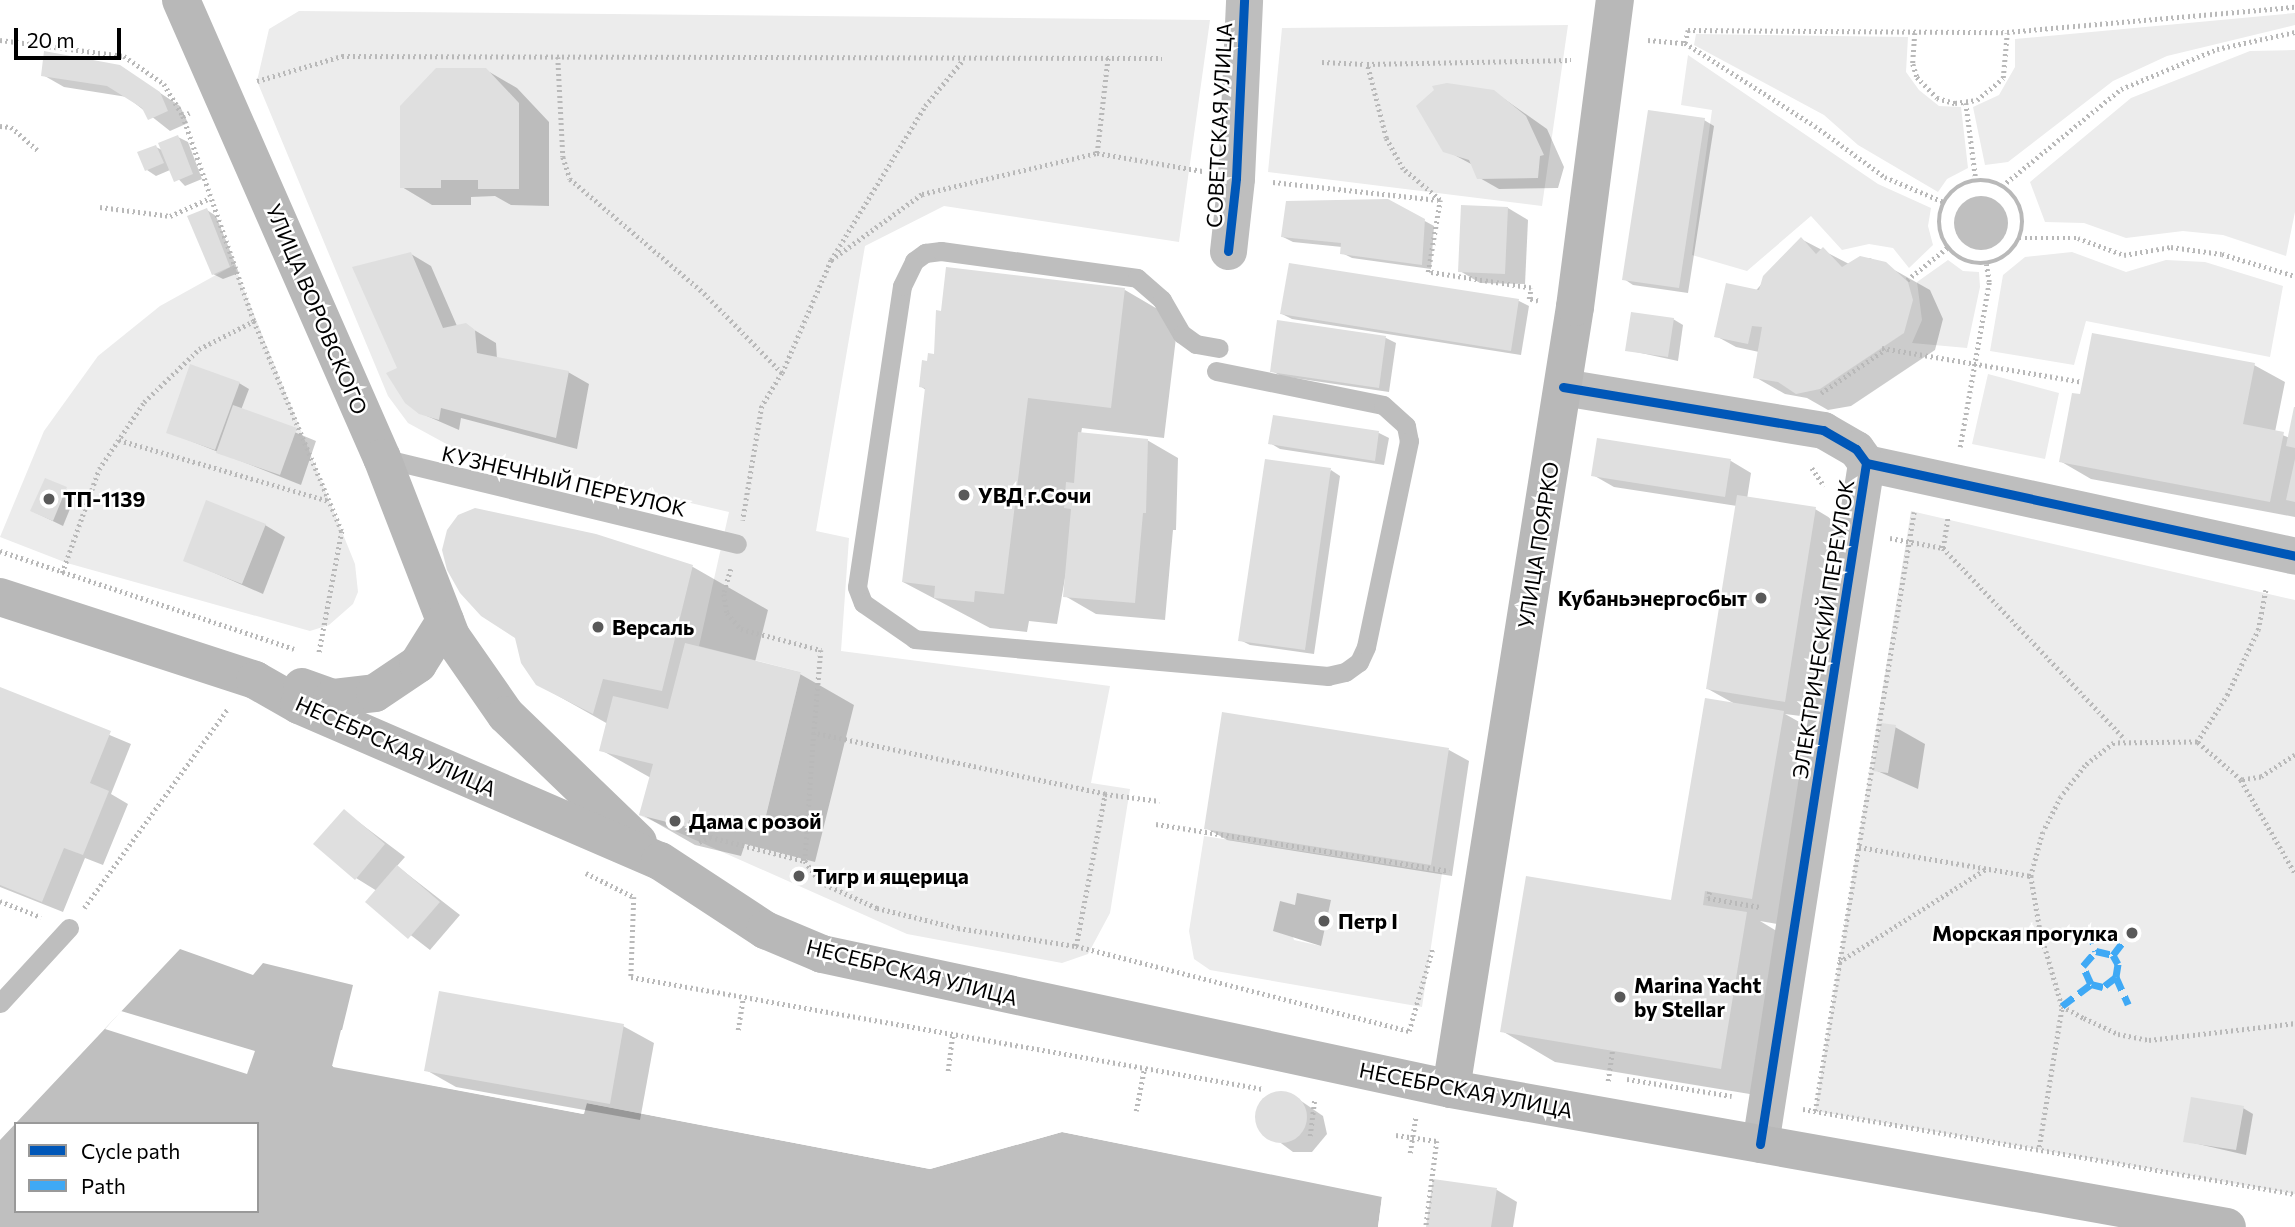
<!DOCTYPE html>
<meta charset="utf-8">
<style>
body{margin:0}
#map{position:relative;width:2295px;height:1227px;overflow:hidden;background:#fff;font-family:Commissioner,sans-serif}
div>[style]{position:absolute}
.green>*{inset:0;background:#ececec}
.water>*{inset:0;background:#bfbfbf}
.round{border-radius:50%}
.pier>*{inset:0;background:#fff}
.shadow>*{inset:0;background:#0003}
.building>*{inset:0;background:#dfdfdf}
.path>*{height:4.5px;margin-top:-2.25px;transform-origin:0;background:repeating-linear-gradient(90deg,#b9b9b9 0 2px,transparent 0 5.5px)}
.path>.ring{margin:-2.25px;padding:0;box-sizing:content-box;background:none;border:4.5px solid #b9b9b9;border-radius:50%}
.service>*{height:19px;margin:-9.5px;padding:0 9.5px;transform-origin:9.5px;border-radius:9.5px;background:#bebebe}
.minor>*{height:37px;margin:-18.5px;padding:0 18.5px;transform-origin:18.5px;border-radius:18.5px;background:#bebebe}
.secondary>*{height:38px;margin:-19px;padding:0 19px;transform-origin:19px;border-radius:19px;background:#b8b8b8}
.quiet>*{height:7px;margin-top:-3.5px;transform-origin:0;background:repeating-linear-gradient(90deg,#3fa9f5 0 14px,transparent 0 21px)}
.cycleway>*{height:9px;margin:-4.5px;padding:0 4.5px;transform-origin:4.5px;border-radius:4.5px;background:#0057b8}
.dots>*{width:19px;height:19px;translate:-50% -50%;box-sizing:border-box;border:4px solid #fff;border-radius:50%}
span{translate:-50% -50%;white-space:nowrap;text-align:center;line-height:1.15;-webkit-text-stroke:5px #fff;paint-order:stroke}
.street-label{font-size:21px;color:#000}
.poi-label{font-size:21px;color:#000;font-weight:700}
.left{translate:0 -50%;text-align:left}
.right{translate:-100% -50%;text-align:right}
.legend{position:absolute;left:14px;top:1122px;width:245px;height:91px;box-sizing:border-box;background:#fff;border:2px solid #999;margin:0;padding:9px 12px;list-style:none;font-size:21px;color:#000}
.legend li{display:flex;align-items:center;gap:14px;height:35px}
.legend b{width:35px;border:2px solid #999}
.scale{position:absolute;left:14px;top:28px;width:107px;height:32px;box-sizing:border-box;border:4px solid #000;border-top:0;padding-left:9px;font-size:21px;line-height:24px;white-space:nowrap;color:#000;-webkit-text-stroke:5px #fff;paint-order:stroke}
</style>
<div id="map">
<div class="green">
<i style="clip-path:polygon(299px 11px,1210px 20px,1179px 242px,944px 206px,865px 246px,816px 531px,849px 538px,841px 651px,1110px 686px,1091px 783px,1130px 789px,1110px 913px,1088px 954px,1062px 963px,907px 934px,639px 815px,691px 815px,762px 831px,801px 672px,699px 646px,729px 512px,452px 447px,408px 423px,388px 396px,257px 81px,269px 29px)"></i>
<i style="clip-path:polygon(2295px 13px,2295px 25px,2167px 56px,2113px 81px,2008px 162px,1985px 165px,1973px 107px,1999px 95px,2015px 67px,2015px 39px)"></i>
<i style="clip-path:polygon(1568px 25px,1542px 206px,1268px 172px,1282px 28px)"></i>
<i style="clip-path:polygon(1696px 34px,1908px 37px,1906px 72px,1919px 90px,1939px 106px,1961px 107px,1968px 168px,1947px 179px,1938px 192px,1858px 145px,1824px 115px,1694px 45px)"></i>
<i style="clip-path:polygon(2295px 50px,2295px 212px,2286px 256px,2223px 235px,2183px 231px,2126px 238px,2084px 223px,2045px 222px,2030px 182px,2131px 98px,2250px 51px)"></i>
<i style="clip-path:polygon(1688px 55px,1878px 184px,1931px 208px,1928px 226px,1933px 245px,1909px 268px,1893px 248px,1869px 244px,1842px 250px,1811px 216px,1747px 271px,1692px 255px,1712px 110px,1681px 105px)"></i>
<i style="clip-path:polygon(2072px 252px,2126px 272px,2166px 260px,2205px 262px,2283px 286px,2270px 357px,2086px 321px,2074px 365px,1990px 351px,2003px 275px,2025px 257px)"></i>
<i style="clip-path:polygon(1948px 260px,1963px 271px,1979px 272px,1980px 287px,1967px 348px,1912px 343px,1922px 320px,1917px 282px)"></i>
<i style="clip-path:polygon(234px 265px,355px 564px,358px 592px,353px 604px,329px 625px,310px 631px,67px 563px,0 537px,44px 431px,98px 356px,160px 306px)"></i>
<i style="clip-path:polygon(1988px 374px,2059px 393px,2045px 459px,1972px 444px)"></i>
<i style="clip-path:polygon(1911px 511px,2295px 600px,2295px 1194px,1815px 1111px)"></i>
<i style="clip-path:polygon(evenodd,1204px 836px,1442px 873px,1422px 1007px,1210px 970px,1194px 959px,1189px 931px,1204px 836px,1280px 902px,1295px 905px,1321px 946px,1294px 940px,1280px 902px)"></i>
</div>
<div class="water">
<i class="round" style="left:1954px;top:196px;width:54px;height:54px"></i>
<i style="clip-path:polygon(1297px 893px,1331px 900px,1321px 946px,1273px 931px,1280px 901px,1295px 905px)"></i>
<i style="clip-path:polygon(evenodd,180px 949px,253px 975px,263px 963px,353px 985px,333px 1067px,583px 1114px,586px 1103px,930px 1169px,1062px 1132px,1382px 1197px,1378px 1227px,0 1227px,0 1140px,180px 949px,16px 1124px,257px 1124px,257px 1211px,16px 1211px,16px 1124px)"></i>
</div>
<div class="pier">
<i style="clip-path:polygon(121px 1011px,255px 1051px,247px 1074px,105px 1029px)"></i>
<i style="clip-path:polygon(341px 1030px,345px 1030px,337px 1064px,581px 1110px,587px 1099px,930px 1165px,1062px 1128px,1383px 1193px,1382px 1227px,1378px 1227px,1382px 1196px,1062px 1132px,930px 1169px,587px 1103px,584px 1114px,332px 1066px)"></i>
</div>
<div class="shadow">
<i style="clip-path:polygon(119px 66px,180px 106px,188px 123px,170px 131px,127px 97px,64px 87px,43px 75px)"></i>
<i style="clip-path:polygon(486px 70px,517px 88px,549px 122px,549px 206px,511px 205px,495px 196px,471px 197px,471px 205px,432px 205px,402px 187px)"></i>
<i style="clip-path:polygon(1493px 91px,1547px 129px,1564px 167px,1558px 188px,1499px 189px,1478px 177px,1473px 165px,1445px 150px)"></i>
<i style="clip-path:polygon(1704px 120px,1714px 126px,1688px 293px,1633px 285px,1624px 279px)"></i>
<i style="clip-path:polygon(178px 137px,188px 142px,202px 179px,185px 186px,170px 170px,156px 176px,147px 170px,156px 147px,164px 151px)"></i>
<i style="clip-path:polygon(1388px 201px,1434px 226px,1431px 269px,1352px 258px,1342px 253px,1342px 247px,1293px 242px,1283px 237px)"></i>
<i style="clip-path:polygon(1508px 208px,1528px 220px,1525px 284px,1480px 283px,1460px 271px)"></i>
<i style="clip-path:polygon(207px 210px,216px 216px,239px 273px,223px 279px,213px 274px)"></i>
<i style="clip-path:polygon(1801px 239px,1849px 264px,1870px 258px,1898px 272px,1930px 290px,1943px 319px,1935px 350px,1851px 406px,1828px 410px,1807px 398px,1785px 394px,1755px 377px,1759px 352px,1736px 347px,1716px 336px)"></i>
<i style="clip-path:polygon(411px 254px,431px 266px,457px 326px,466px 325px,496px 343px,497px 359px,568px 372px,589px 384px,577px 449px,461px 418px,459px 430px,420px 413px,399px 369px)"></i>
<i style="clip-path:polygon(1125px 290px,1178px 321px,1164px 438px,1082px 428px,1081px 434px,1147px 440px,1178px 458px,1176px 530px,1173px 530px,1165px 620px,1096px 614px,1065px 596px,1068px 561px,1057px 624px,1029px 621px,1027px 632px,990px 628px,903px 582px,926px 390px,920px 386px,928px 363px)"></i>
<i style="clip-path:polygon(1519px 301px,1529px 306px,1521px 355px,1292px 319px,1282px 314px)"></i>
<i style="clip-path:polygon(1673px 319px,1683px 325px,1678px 361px,1627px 350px)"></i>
<i style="clip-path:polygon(1279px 322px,1386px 338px,1396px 343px,1389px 392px,1281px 376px,1272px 371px)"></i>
<i style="clip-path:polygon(2254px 365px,2285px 382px,2275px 432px,2290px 438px,2295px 410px,2295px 517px,2091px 479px,2060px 461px,2081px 396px)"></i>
<i style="clip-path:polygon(239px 383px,249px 389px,241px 410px,316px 441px,301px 485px,168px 432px)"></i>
<i style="clip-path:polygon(1379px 433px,1389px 438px,1384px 465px,1280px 449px,1270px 443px)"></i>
<i style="clip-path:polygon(1599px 440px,1731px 461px,1751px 473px,1747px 499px,1815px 509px,1845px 527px,1816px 718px,1785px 714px,1837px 743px,1805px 929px,1760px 921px,1800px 945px,1774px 1098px,1555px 1062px,1502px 1031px,1673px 902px,1735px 704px,1708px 689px,1737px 506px,1614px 487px,1593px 475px)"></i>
<i style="clip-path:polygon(1331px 470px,1340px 476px,1314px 654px,1250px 645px,1240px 640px)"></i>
<i style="clip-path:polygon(46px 480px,76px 494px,63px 526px,32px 511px)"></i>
<i style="clip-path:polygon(265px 525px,285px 537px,263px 594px,185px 560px)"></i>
<i style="clip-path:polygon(596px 536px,693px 567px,768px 610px,755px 662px,800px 674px,854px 705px,815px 862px,745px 844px,741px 856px,695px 845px,641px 814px,651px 778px,601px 750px,608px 724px,537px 684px)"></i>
<i style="clip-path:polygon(0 689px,131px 744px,111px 794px,128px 804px,103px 865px,85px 858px,63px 912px,0 887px)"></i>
<i style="clip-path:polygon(1895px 727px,1925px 744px,1918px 789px,1875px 770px)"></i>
<i style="clip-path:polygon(1449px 750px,1469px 761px,1452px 876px,1227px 840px,1206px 828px)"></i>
<i style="clip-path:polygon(344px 811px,405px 857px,397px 866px,460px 915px,430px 950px,368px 902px,377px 891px,356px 878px)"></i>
<i style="clip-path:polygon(623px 1026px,654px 1043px,640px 1120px,456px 1087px,426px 1070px)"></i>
<i style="clip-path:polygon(1291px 1094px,1323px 1116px,1327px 1134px,1312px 1152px,1293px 1152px,1258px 1126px,1259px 1108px,1272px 1095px)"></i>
<i style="clip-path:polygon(2243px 1108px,2253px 1114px,2246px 1155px,2185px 1141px)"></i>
<i style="clip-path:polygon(1435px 1181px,1497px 1190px,1517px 1202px,1513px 1227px,1428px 1227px)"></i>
</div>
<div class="building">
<i style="clip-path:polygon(44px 51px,120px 65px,160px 92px,168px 111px,148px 120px,142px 108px,107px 86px,41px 76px)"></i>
<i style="clip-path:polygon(436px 68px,486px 68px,519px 103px,519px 189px,478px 189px,478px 180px,441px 180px,441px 188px,400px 188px,400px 106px)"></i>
<i style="clip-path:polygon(1447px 83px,1494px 90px,1526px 116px,1544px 155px,1540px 156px,1538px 178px,1477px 179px,1469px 160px,1443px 152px,1416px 106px,1434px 90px,1432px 86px)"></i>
<i style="clip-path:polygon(1648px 110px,1705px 118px,1679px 288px,1622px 280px)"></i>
<i style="clip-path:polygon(178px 135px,193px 174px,174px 182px,158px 143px)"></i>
<i style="clip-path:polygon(156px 145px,164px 163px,145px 171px,137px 152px)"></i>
<i style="clip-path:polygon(1388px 199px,1425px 219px,1422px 265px,1340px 254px,1341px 243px,1281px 237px,1286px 201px)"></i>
<i style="clip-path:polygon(1461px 205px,1508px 207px,1505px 274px,1458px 272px)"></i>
<i style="clip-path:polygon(207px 208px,230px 267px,212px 275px,187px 216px)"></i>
<i style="clip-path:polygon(1801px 237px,1816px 254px,1823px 247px,1842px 267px,1860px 256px,1886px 262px,1908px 282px,1913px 300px,1904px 333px,1820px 389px,1796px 394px,1778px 382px,1753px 378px,1762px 327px,1752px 326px,1748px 344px,1714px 337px,1726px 283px,1759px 290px,1763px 276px)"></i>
<i style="clip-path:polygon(411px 252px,443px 328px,466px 323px,475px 330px,477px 353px,569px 371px,556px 438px,441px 408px,439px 420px,419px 414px,405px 403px,386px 373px,397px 368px,352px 267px)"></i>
<i style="clip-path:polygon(1289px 263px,1519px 299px,1511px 351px,1280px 314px)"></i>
<i style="clip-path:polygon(946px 267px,1125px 288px,1111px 408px,1028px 398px,1004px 594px,975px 591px,974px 602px,934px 598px,935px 586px,902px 582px,925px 388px,919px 387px,922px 360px,927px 361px,928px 353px,934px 354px,936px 310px,941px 311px)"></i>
<i style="clip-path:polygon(1631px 312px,1674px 318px,1668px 357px,1625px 351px)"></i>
<i style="clip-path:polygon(1277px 320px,1386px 336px,1379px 388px,1270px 372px)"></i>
<i style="clip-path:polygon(2092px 333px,2255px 363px,2243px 424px,2284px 432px,2270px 502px,2059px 462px,2072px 393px,2080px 394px)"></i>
<i style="clip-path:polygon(190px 364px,240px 382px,215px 450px,166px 433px)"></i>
<i style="clip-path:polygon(233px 405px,297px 428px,280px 475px,216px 453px)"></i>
<i style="clip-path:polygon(2294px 407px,2295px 407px,2295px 448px,2286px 446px)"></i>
<i style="clip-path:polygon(1273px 415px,1379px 431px,1375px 461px,1268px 444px)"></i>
<i style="clip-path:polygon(1078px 432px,1148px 439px,1146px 513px,1143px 513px,1135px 603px,1063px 597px,1071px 509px,1064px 508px,1066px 482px,1074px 483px)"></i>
<i style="clip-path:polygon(1597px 438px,1731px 459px,1725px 497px,1591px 476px)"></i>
<i style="clip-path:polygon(1265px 459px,1331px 468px,1305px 650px,1238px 641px)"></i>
<i style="clip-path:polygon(2295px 459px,2295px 502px,2286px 500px)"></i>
<i style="clip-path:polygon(45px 478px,67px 487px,53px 521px,30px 511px)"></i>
<i style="clip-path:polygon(1737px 495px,1816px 507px,1785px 702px,1706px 689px)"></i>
<i style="clip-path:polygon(206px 500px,266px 524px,242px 584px,183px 561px)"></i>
<i style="clip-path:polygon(475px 508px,596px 534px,693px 565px,662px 691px,603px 679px,593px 714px,536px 685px,521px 663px,515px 638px,481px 616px,460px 593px,447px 570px,442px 550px,447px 530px,458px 515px)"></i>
<i style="clip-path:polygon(685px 643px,801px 672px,762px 832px,691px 815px,687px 827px,639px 815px,653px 764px,599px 751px,613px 696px,668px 709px)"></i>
<i style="clip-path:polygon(0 687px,111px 731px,90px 783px,109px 791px,83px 855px,64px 848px,42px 902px,0 885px)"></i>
<i style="clip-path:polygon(1705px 698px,1784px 711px,1752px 899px,1705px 891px,1703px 905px,1747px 912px,1721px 1069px,1500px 1032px,1526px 876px,1671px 900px)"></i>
<i style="clip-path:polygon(1222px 712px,1449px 748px,1431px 865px,1204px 829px)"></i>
<i style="clip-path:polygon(1881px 723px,1896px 725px,1888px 773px,1873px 771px)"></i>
<i style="clip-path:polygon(344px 809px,385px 844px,355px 880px,313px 844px)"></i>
<i style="clip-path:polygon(397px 865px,440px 902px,408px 939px,365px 902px)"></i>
<i style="clip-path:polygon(439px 991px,624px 1024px,610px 1104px,424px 1071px)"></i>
<i class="round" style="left:1255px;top:1091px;width:52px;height:52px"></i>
<i style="clip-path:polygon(2191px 1097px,2244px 1106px,2236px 1150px,2183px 1142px)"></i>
<i style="clip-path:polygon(1433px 1179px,1497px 1188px,1491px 1227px,1426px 1227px)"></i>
</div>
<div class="path">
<i style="left:1915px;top:33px;width:31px;rotate:94deg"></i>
<i style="left:1913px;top:64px;width:14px;rotate:73deg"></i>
<i style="left:1917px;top:77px;width:29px;rotate:46deg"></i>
<i style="left:1937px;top:98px;width:19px;rotate:16deg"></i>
<i style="left:1955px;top:103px;width:22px;rotate:-8deg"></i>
<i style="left:1977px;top:100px;width:34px;rotate:-40deg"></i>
<i style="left:2003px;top:78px;width:45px;rotate:-84.9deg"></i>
<i style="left:0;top:40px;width:125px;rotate:7.4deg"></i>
<i style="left:124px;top:56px;width:49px;rotate:35deg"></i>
<i style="left:164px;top:84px;width:37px;rotate:59deg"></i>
<i style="left:183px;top:116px;width:7px;rotate:-27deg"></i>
<i style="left:1648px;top:40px;width:37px;rotate:5deg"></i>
<i style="left:1685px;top:43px;width:154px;rotate:32.6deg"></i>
<i style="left:1815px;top:126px;width:87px;rotate:36.1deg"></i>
<i style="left:1885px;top:177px;width:64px;rotate:23deg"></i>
<i style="left:1685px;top:43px;width:13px;rotate:-77deg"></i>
<i style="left:1688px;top:30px;width:319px;rotate:0.4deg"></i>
<i style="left:2007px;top:32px;width:289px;rotate:-5deg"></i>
<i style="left:558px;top:57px;width:100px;rotate:87.1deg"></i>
<i style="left:563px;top:157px;width:23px;rotate:72deg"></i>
<i style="left:570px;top:179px;width:176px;rotate:40.4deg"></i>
<i style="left:704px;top:293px;width:112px;rotate:45.7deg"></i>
<i style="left:782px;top:373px;width:39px;rotate:121deg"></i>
<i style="left:762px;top:406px;width:116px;rotate:99.5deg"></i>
<i style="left:1322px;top:62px;width:44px;rotate:2.6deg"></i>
<i style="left:257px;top:81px;width:89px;rotate:-16.4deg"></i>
<i style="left:342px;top:56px;width:820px;rotate:0.14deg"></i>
<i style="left:1966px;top:103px;width:78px;rotate:82.6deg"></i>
<i style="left:183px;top:116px;width:217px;rotate:70.9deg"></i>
<i style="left:254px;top:321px;width:228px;rotate:67.3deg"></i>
<i style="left:342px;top:531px;width:125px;rotate:100.6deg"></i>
<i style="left:0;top:126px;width:11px;rotate:5deg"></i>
<i style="left:11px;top:127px;width:35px;rotate:41deg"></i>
<i style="left:1097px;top:153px;width:97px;rotate:-83.5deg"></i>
<i class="ring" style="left:1939px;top:180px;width:79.5px;height:79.5px"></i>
<i style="left:1273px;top:182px;width:166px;rotate:6.2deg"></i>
<i style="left:2002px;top:186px;width:154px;rotate:-39.2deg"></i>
<i style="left:2121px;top:89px;width:104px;rotate:-22.6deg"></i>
<i style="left:2217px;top:49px;width:80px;rotate:-12.3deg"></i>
<i style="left:100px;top:207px;width:71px;rotate:7.3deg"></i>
<i style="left:170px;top:216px;width:44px;rotate:-24.2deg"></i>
<i style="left:2019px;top:238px;width:59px"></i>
<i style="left:2078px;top:238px;width:49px;rotate:20.3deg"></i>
<i style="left:2124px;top:255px;width:48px;rotate:-9.7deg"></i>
<i style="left:2171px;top:247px;width:51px;rotate:7.8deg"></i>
<i style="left:2222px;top:254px;width:76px;rotate:16.8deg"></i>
<i style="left:831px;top:260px;width:112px;rotate:-36deg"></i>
<i style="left:922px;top:194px;width:180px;rotate:-13.2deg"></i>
<i style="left:1097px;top:153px;width:107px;rotate:9.7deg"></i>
<i style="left:1907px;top:280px;width:53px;rotate:-38.8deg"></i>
<i style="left:1538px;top:301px;width:9px;rotate:-167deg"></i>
<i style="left:1529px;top:299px;width:11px;rotate:-80deg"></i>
<i style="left:1531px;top:288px;width:104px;rotate:-171.2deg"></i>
<i style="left:1428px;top:272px;width:73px;rotate:-80.5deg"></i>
<i style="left:1440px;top:200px;width:48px;rotate:-140deg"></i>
<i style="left:1403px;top:169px;width:35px;rotate:-119deg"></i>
<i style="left:1386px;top:138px;width:76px;rotate:-104.4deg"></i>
<i style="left:1367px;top:64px;width:204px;rotate:-1.1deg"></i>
<i style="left:1882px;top:348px;width:203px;rotate:9.6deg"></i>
<i style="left:782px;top:373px;width:123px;rotate:-66.6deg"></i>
<i style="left:831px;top:260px;width:180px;rotate:-58.6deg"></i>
<i style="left:925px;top:106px;width:60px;rotate:-50.4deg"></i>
<i style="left:1821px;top:393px;width:78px;rotate:-34.1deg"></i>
<i style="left:119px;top:440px;width:219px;rotate:16.2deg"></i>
<i style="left:1960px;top:447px;width:168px;rotate:-80deg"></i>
<i style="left:1989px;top:282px;width:18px;rotate:-99deg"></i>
<i style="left:1812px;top:468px;width:22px;rotate:56deg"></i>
<i style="left:1890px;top:538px;width:54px;rotate:10.7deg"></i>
<i style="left:1943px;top:548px;width:264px;rotate:46.4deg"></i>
<i style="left:1943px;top:548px;width:30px;rotate:-81deg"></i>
<i style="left:0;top:551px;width:310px;rotate:18.4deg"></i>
<i style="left:731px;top:569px;width:26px;rotate:106deg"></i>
<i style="left:724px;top:594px;width:19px;rotate:81deg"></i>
<i style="left:727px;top:613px;width:21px;rotate:49deg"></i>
<i style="left:741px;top:629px;width:83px;rotate:14.7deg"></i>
<i style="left:821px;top:650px;width:83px;rotate:94.8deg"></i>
<i style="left:814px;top:733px;width:128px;rotate:94deg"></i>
<i style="left:805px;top:861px;width:26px;rotate:54deg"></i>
<i style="left:820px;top:882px;width:63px;rotate:24.5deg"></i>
<i style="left:877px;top:908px;width:83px;rotate:13.9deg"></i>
<i style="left:958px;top:928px;width:119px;rotate:8.7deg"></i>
<i style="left:1076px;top:946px;width:155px;rotate:-79.2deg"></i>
<i style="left:1105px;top:794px;width:297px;rotate:-168.2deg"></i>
<i style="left:62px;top:573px;width:110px;rotate:-70.4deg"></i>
<i style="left:99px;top:469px;width:81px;rotate:-56.1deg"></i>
<i style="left:144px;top:402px;width:76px;rotate:-43.9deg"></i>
<i style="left:199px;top:349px;width:62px;rotate:-27deg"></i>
<i style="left:2197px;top:742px;width:56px;rotate:-57.4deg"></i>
<i style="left:2227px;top:695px;width:72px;rotate:-64.5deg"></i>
<i style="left:2258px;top:630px;width:43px;rotate:-79.2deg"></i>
<i style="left:2295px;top:755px;width:40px;rotate:147.1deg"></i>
<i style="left:2261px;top:777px;width:20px;rotate:171deg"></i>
<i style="left:2241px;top:780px;width:58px;rotate:-139.2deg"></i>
<i style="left:2197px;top:742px;width:83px;rotate:179.3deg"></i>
<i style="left:2114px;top:743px;width:37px;rotate:142deg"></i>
<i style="left:2085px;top:766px;width:39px;rotate:128deg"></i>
<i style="left:2061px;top:797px;width:39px;rotate:117deg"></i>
<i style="left:2043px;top:832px;width:46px;rotate:105.3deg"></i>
<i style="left:2031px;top:876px;width:55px;rotate:80.5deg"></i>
<i style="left:2040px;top:930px;width:79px;rotate:73.9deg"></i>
<i style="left:2062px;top:1006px;width:25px;rotate:29deg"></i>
<i style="left:2084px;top:1018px;width:38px;rotate:25deg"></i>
<i style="left:2118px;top:1034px;width:32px;rotate:11deg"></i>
<i style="left:2149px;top:1040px;width:147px;rotate:-6.6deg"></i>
<i style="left:2241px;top:780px;width:108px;rotate:59.9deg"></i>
<i style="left:1105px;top:794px;width:55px;rotate:7.3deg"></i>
<i style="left:1156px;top:824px;width:297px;rotate:9.1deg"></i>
<i style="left:699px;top:842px;width:12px;rotate:-24deg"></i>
<i style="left:710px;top:837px;width:98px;rotate:14.2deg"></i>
<i style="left:1859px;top:847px;width:174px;rotate:9.6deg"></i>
<i style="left:586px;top:873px;width:54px;rotate:26.6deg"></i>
<i style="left:634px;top:897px;width:80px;rotate:92.1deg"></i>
<i style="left:631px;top:977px;width:642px;rotate:10.05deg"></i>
<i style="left:1710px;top:892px;width:6px;rotate:108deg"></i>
<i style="left:1708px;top:898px;width:53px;rotate:9.8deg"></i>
<i style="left:0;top:901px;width:44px;rotate:21.3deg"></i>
<i style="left:84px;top:908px;width:246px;rotate:-54.2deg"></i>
<i style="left:1076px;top:946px;width:344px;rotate:14.3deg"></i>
<i style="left:1409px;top:1031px;width:87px;rotate:-74.1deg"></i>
<i style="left:1839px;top:962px;width:174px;rotate:-32.3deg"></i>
<i style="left:738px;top:1030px;width:32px;rotate:-81deg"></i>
<i style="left:948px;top:1071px;width:35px;rotate:-83deg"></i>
<i style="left:1627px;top:1079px;width:106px;rotate:9.2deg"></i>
<i style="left:1608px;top:1081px;width:30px;rotate:-82deg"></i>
<i style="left:1803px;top:1109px;width:499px;rotate:9.8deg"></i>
<i style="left:1136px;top:1111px;width:42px;rotate:-79deg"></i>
<i style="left:1815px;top:1111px;width:607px;rotate:-80.62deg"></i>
<i style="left:1396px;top:1135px;width:41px;rotate:8.3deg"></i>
<i style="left:1437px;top:1141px;width:87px;rotate:97.3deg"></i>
<i style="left:1310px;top:1136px;width:38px;rotate:-83deg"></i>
<i style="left:2039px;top:1147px;width:143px;rotate:-80.7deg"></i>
<i style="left:1410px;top:1153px;width:36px;rotate:-81deg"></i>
</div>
<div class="service">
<i style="left:1216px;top:371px;width:170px;rotate:11.5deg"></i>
<i style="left:1383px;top:405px;width:31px;rotate:42deg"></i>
<i style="left:1406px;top:426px;width:15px;rotate:79deg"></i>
<i style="left:1409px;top:441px;width:210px;rotate:101.8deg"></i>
<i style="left:1366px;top:647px;width:17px;rotate:115deg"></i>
<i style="left:1359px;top:662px;width:17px;rotate:144deg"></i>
<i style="left:1345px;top:672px;width:17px;rotate:167deg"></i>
<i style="left:1328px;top:676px;width:415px;rotate:-174.9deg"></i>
<i style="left:915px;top:639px;width:63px;rotate:-145.3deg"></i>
<i style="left:863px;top:603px;width:17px;rotate:-111deg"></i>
<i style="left:857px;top:587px;width:304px;rotate:-81.5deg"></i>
<i style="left:902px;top:286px;width:28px;rotate:-64deg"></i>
<i style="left:914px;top:261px;width:14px;rotate:-36deg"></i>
<i style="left:925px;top:253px;width:16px;rotate:-7deg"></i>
<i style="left:941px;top:251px;width:198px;rotate:7.8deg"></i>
<i style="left:1137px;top:278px;width:33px;rotate:41deg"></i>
<i style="left:1162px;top:300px;width:39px;rotate:60deg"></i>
<i style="left:1182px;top:334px;width:17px;rotate:36deg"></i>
<i style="left:1196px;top:344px;width:23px;rotate:10deg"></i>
<i style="left:382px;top:458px;width:365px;rotate:13.6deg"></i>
<i style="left:0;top:1003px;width:102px;rotate:-47.4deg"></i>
</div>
<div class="minor">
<i style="left:1228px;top:251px;width:73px;rotate:-83.7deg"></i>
<i style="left:1236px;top:178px;width:178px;rotate:-87.4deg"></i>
<i style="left:1563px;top:387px;width:264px;rotate:9.4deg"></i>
<i style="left:1823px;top:430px;width:38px;rotate:30deg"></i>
<i style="left:1856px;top:449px;width:17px;rotate:54deg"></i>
<i style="left:1866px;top:463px;width:439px;rotate:12.2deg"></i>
<i style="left:1760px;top:1144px;width:689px;rotate:-81.15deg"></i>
</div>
<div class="secondary">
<i style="left:181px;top:0;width:500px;rotate:66.31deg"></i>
<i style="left:382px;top:458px;width:191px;rotate:68.8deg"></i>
<i style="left:451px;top:636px;width:96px;rotate:55.2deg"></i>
<i style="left:506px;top:715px;width:183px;rotate:43.9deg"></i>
<i style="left:0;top:597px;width:268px;rotate:18deg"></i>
<i style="left:255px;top:680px;width:51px;rotate:29.6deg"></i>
<i style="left:299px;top:705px;width:393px;rotate:23.4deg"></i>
<i style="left:660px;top:861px;width:126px;rotate:33.3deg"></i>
<i style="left:765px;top:930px;width:62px;rotate:22.8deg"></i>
<i style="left:822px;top:954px;width:643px;rotate:12.11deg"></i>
<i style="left:1451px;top:1089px;width:788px;rotate:10.08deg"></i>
<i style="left:302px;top:687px;width:32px;rotate:20deg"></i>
<i style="left:332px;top:698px;width:43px;rotate:-6.6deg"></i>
<i style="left:375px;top:693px;width:52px;rotate:-34deg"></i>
<i style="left:418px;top:664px;width:51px;rotate:-57.9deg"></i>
<i style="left:1451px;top:1089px;width:792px;rotate:-80.99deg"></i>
<i style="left:1575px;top:307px;width:310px;rotate:-82.6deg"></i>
</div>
<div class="quiet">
<i style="left:2089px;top:930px;width:22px;rotate:72deg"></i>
<i style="left:2096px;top:951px;width:17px;rotate:13deg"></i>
<i style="left:2113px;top:955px;width:10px;rotate:61deg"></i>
<i style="left:2118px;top:964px;width:13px;rotate:99deg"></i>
<i style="left:2116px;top:977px;width:16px;rotate:142deg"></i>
<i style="left:2103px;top:987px;width:12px;rotate:-166deg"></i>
<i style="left:2091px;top:984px;width:20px;rotate:-114deg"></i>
<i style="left:2083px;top:966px;width:20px;rotate:-49deg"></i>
<i style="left:2113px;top:955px;width:15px;rotate:-53deg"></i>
<i style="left:2116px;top:977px;width:30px;rotate:66deg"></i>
<i style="left:2062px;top:1006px;width:36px;rotate:-37deg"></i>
</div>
<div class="cycleway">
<i style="left:1228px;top:251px;width:73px;rotate:-83.7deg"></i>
<i style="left:1236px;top:178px;width:178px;rotate:-87.4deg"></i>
<i style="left:1563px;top:387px;width:264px;rotate:9.4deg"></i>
<i style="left:1823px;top:430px;width:38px;rotate:30deg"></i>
<i style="left:1856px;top:449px;width:17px;rotate:54deg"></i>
<i style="left:1866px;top:463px;width:439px;rotate:12.2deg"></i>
<i style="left:1760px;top:1144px;width:689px;rotate:-81.15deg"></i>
</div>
<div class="dots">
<i style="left:964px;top:495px;background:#595959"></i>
<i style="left:49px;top:499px;background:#595959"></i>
<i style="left:1761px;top:598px;background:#595959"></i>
<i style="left:598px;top:627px;background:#595959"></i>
<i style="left:675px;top:821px;background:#595959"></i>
<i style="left:799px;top:876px;background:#595959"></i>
<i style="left:1324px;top:921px;background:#595959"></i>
<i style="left:2132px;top:933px;background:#595959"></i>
<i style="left:1620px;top:997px;background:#595959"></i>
</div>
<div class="street-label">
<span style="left:1219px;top:125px;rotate:-87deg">СОВЕТСКАЯ УЛИЦА</span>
<span style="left:317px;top:309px;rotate:67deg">УЛИЦА ВОРОВСКОГО</span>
<span style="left:564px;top:481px;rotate:13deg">КУЗНЕЧНЫЙ ПЕРЕУЛОК</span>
<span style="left:1538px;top:545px;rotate:-81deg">УЛИЦА ПОЯРКО</span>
<span style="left:1823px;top:629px;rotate:-81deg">ЭЛЕКТРИЧЕСКИЙ ПЕРЕУЛОК</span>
<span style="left:396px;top:746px;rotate:24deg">НЕСЕБРСКАЯ УЛИЦА</span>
<span style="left:912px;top:972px;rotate:14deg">НЕСЕБРСКАЯ УЛИЦА</span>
<span style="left:1466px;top:1090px;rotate:11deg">НЕСЕБРСКАЯ УЛИЦА</span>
</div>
<div class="poi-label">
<span class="left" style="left:978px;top:495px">УВД г.Сочи</span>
<span class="left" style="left:63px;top:499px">ТП-1139</span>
<span class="right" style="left:1747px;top:598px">Кубаньэнергосбыт</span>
<span class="left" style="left:612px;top:627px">Версаль</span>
<span class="left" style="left:689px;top:821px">Дама с розой</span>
<span class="left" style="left:813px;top:876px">Тигр и ящерица</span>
<span class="left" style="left:1338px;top:921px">Петр I</span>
<span class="right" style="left:2118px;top:933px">Морская прогулка</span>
<span class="left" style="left:1634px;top:997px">Marina Yacht<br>by Stellar</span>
</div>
<ul class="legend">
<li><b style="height:9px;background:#0057b8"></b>Cycle path</li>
<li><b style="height:9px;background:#3fa9f5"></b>Path</li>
</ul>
<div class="scale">20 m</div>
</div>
